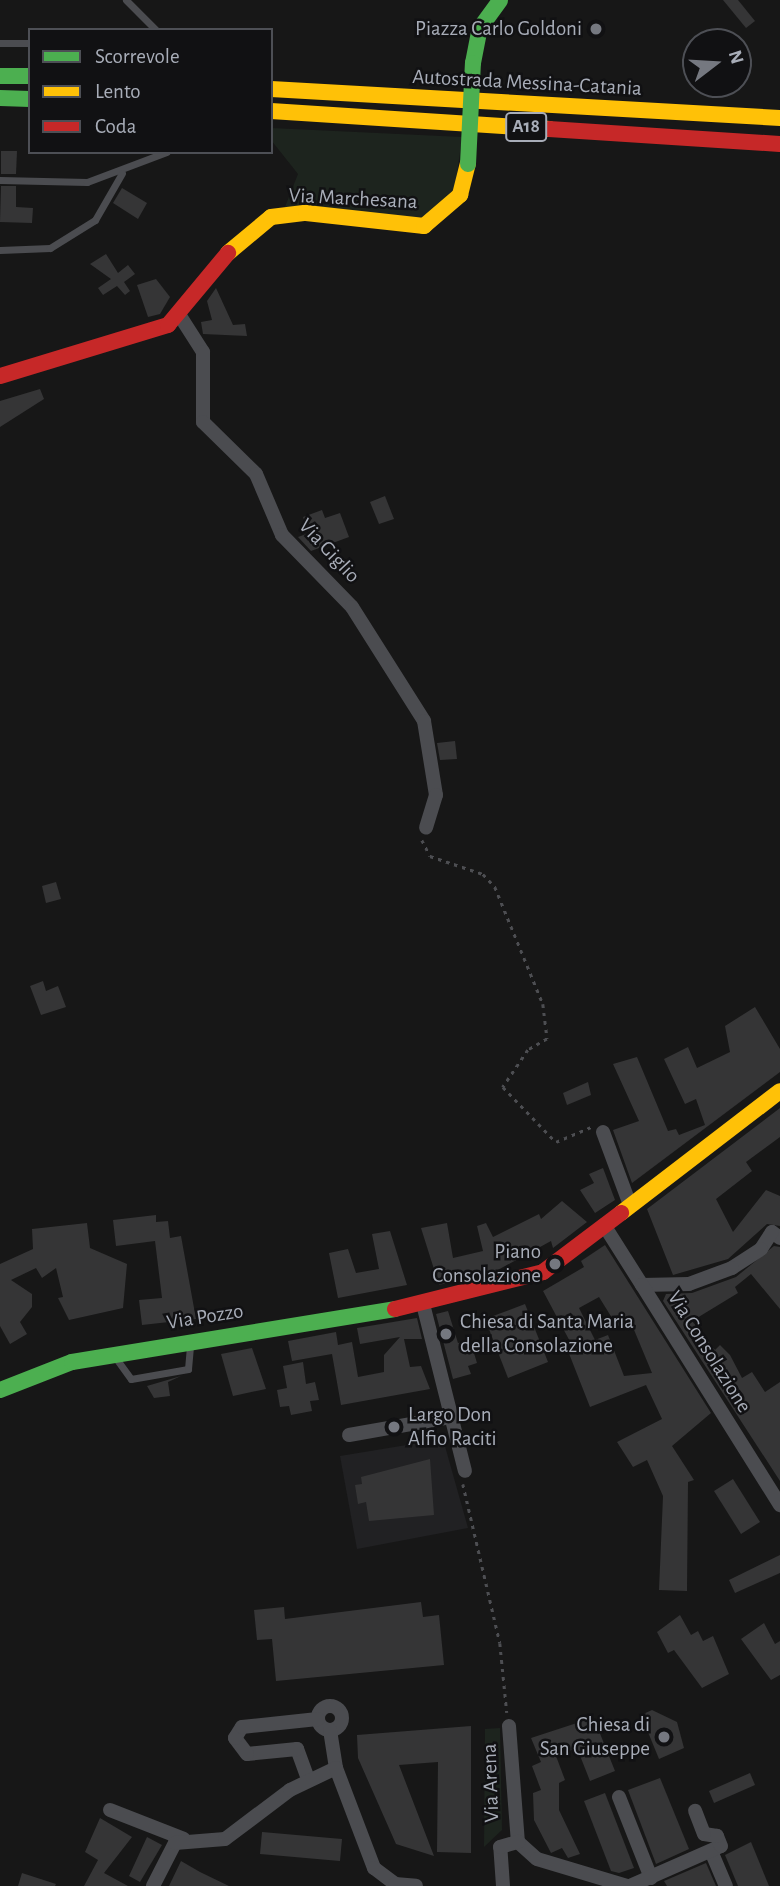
<!DOCTYPE html>
<style>
body{margin:0}
#map{position:relative;width:780px;height:1886px;overflow:hidden;background:#171717;font-family:"Alegreya Sans",sans-serif}
div>[style]{position:absolute}
.built>*{inset:0;background:#212123}
.green>*{inset:0;background:#1d241e}
.building>*{inset:0;background:#353536}
.path>*{height:2.5px;margin-top:-1.25px;transform-origin:0;background:repeating-linear-gradient(90deg,#4d4e52 0 3.5px,transparent 0 8.5px)}
.lane>*{height:7px;margin:-3.5px;padding:0 3.5px;transform-origin:3.5px;border-radius:3.5px;background:#4b4c50}
.street>*{height:14px;margin:-7px;padding:0 7px;transform-origin:7px;border-radius:7px;background:#4b4c50}
.street>.ring{margin:-7px;padding:0;box-sizing:content-box;background:none;border:14px solid #4b4c50;border-radius:50%}
.fast>*{height:16px;margin:-8px;padding:0 8px;transform-origin:8px;border-radius:8px;background:#4caf50}
.slow>*{height:16px;margin:-8px;padding:0 8px;transform-origin:8px;border-radius:8px;background:#ffc107}
.jam>*{height:16px;margin:-8px;padding:0 8px;transform-origin:8px;border-radius:8px;background:#c62828}
.fast-bridge>*{height:16px;margin:-8px;padding:0 8px;transform-origin:8px;border-radius:8px;background:#4caf50}
.dots>*{width:19px;height:19px;translate:-50% -50%;box-sizing:border-box;border:4px solid #111113;border-radius:50%}
span{translate:-50% -50%;white-space:nowrap;text-align:center;line-height:1.15;-webkit-text-stroke:5px #111113;paint-order:stroke}
.shield-label span{padding:2px 5px;background:#111113;border:2px solid;border-radius:5px;-webkit-text-stroke-width:0}
.shield-label{font-size:19px;color:#a8adb8;font-weight:700}
.poi-label{font-size:21px;color:#a8adb8}
.right{translate:-100% -50%;text-align:right}
.left{translate:0 -50%;text-align:left}
.street-label{font-size:21px;color:#a8adb8}
.legend{position:absolute;left:28px;top:28px;width:245px;height:126px;box-sizing:border-box;background:#111113;border:2px solid #4d4f55;margin:0;padding:9px 12px;list-style:none;font-size:21px;color:#a8adb8}
.legend li{display:flex;align-items:center;gap:14px;height:35px}
.legend b{width:35px;border:2px solid #4d4f55}
.north{position:absolute;left:682px;top:28px;width:70px;height:70px;box-sizing:border-box;background:#111113;border:2px solid #4d4f55;border-radius:50%;rotate:73deg;font-size:19px;font-weight:700;line-height:28px;text-align:center;color:#a8adb8}
.north::after{content:'';display:block;margin:auto;width:24px;height:32px;background:#757880;clip-path:polygon(50% 0,100% 100%,50% 72%,0 100%)}
</style>
<div id="map">
<div class="built">
<i style="clip-path:polygon(443px 1439px,468px 1528px,357px 1549px,340px 1456px)"></i>
</div>
<div class="green">
<i style="clip-path:polygon(271px 128px,462px 137px,455px 189px,425px 218px,285px 207px,298px 174px,271px 140px)"></i>
<i style="clip-path:polygon(500px 1728px,502px 1830px,484px 1847px,485px 1729px)"></i>
</div>
<div class="building">
<i style="clip-path:polygon(723px 0,738px 0,755px 21px,746px 28px)"></i>
<i style="clip-path:polygon(1px 151px,17px 151px,16px 174px,1px 174px)"></i>
<i style="clip-path:polygon(1px 186px,16px 186px,16px 207px,33px 208px,32px 223px,0 222px)"></i>
<i style="clip-path:polygon(122px 188px,147px 203px,138px 219px,113px 203px)"></i>
<i style="clip-path:polygon(106px 254px,118px 273px,128px 265px,135px 274px,124px 282px,130px 291px,125px 295px,117px 286px,103px 295px,98px 288px,111px 279px,90px 264px)"></i>
<i style="clip-path:polygon(156px 279px,170px 297px,160px 314px,148px 317px,137px 285px)"></i>
<i style="clip-path:polygon(216px 288px,233px 325px,245px 324px,247px 336px,203px 334px,201px 322px,212px 320px,207px 301px)"></i>
<i style="clip-path:polygon(40px 389px,44px 399px,0 427px,0 401px)"></i>
<i style="clip-path:polygon(385px 496px,394px 519px,379px 524px,370px 502px)"></i>
<i style="clip-path:polygon(322px 510px,325px 518px,340px 513px,349px 537px,311px 551px,298px 537px,309px 533px,303px 517px)"></i>
<i style="clip-path:polygon(455px 741px,457px 759px,440px 760px,437px 743px)"></i>
<i style="clip-path:polygon(56px 882px,61px 899px,46px 903px,42px 886px)"></i>
<i style="clip-path:polygon(43px 981px,46px 991px,58px 986px,66px 1007px,41px 1015px,30px 986px)"></i>
<i style="clip-path:polygon(755px 1007px,780px 1049px,780px 1072px,632px 1183px,613px 1130px,639px 1121px,613px 1064px,637px 1057px,668px 1131px,676px 1129px,679px 1135px,705px 1125px,696px 1099px,685px 1104px,664px 1059px,688px 1047px,697px 1068px,730px 1052px,725px 1026px)"></i>
<i style="clip-path:polygon(588px 1082px,591px 1095px,567px 1105px,563px 1093px)"></i>
<i style="clip-path:polygon(780px 1108px,780px 1137px,746px 1162px,752px 1171px,716px 1199px,733px 1232px,766px 1190px,780px 1196px,780px 1226px,767px 1224px,728px 1259px,673px 1275px,647px 1209px)"></i>
<i style="clip-path:polygon(603px 1168px,615px 1200px,595px 1213px,580px 1190px,594px 1183px,589px 1174px)"></i>
<i style="clip-path:polygon(562px 1201px,587px 1222px,553px 1248px,551px 1241px,496px 1271px,439px 1285px,421px 1228px,447px 1223px,453px 1258px,483px 1251px,477px 1226px,486px 1223px,493px 1237px,539px 1214px,541px 1219px)"></i>
<i style="clip-path:polygon(156px 1215px,156px 1222px,168px 1221px,170px 1238px,181px 1236px,196px 1319px,142px 1325px,139px 1300px,162px 1298px,155px 1241px,116px 1246px,113px 1220px)"></i>
<i style="clip-path:polygon(87px 1223px,90px 1248px,127px 1264px,123px 1308px,69px 1320px,58px 1298px,63px 1297px,56px 1268px,42px 1278px,36px 1268px,11px 1280px,32px 1294px,32px 1307px,20px 1322px,27px 1334px,10px 1344px,0 1326px,0 1264px,33px 1249px,32px 1229px)"></i>
<i style="clip-path:polygon(390px 1231px,407px 1285px,338px 1298px,329px 1253px,348px 1249px,356px 1273px,379px 1269px,372px 1234px)"></i>
<i style="clip-path:polygon(evenodd,605px 1245px,711px 1413px,672px 1446px,694px 1480px,688px 1482px,687px 1591px,659px 1590px,663px 1496px,647px 1460px,633px 1467px,617px 1442px,662px 1419px,646px 1385px,590px 1407px,568px 1351px,574px 1349px,543px 1291px,584px 1267px,581px 1261px,605px 1245px,599px 1297px,617px 1326px,632px 1325px,652px 1373px,624px 1376px,608px 1335px,595px 1340px,579px 1308px,599px 1297px)"></i>
<i style="clip-path:polygon(774px 1246px,780px 1247px,780px 1309px,751px 1274px,735px 1287px,738px 1293px,692px 1321px,715px 1350px,720px 1345px,730px 1355px,742px 1378px,752px 1372px,765px 1392px,780px 1382px,780px 1481px,663px 1301px,666px 1294px,692px 1293px,736px 1277px)"></i>
<i style="clip-path:polygon(525px 1304px,548px 1362px,508px 1378px,485px 1319px)"></i>
<i style="clip-path:polygon(448px 1311px,458px 1343px,470px 1340px,477px 1363px,468px 1366px,471px 1374px,453px 1379px,436px 1314px)"></i>
<i style="clip-path:polygon(417px 1318px,422px 1339px,404px 1339px,410px 1367px,421px 1366px,430px 1389px,341px 1405px,332px 1354px,292px 1361px,288px 1341px,336px 1332px,338px 1345px,352px 1342px,358px 1377px,384px 1372px,384px 1355px,400px 1337px,360px 1344px,357px 1328px)"></i>
<i style="clip-path:polygon(252px 1348px,266px 1389px,233px 1396px,221px 1354px)"></i>
<i style="clip-path:polygon(303px 1362px,306px 1384px,315px 1382px,319px 1400px,310px 1401px,312px 1411px,291px 1415px,289px 1406px,280px 1407px,277px 1390px,287px 1388px,283px 1366px)"></i>
<i style="clip-path:polygon(181px 1376px,168px 1382px,170px 1396px,154px 1398px,147px 1386px)"></i>
<i style="clip-path:polygon(430px 1459px,434px 1515px,369px 1521px,366px 1502px,358px 1504px,355px 1485px,362px 1484px,361px 1477px)"></i>
<i style="clip-path:polygon(733px 1479px,760px 1522px,741px 1534px,714px 1491px)"></i>
<i style="clip-path:polygon(780px 1555px,780px 1573px,735px 1593px,729px 1580px)"></i>
<i style="clip-path:polygon(421px 1602px,423px 1617px,439px 1615px,444px 1665px,276px 1681px,272px 1639px,257px 1640px,254px 1610px,284px 1607px,285px 1619px)"></i>
<i style="clip-path:polygon(680px 1615px,691px 1635px,698px 1631px,703px 1641px,713px 1636px,729px 1674px,702px 1688px,674px 1650px,668px 1653px,657px 1632px)"></i>
<i style="clip-path:polygon(764px 1623px,775px 1644px,780px 1641px,780px 1675px,771px 1680px,741px 1639px)"></i>
<i style="clip-path:polygon(652px 1710px,677px 1722px,684px 1748px,659px 1759px,641px 1715px)"></i>
<i style="clip-path:polygon(586px 1720px,595px 1721px,615px 1771px,590px 1781px,577px 1748px,556px 1756px,565px 1780px,559px 1783px,559px 1810px,580px 1854px,568px 1858px,562px 1848px,551px 1853px,534px 1820px,533px 1793px,541px 1790px,532px 1766px,541px 1762px,531px 1738px)"></i>
<i style="clip-path:polygon(471px 1726px,471px 1853px,437px 1852px,438px 1762px,399px 1765px,434px 1856px,396px 1844px,358px 1758px,357px 1735px)"></i>
<i style="clip-path:polygon(750px 1773px,755px 1785px,714px 1803px,709px 1791px)"></i>
<i style="clip-path:polygon(660px 1778px,689px 1849px,656px 1864px,628px 1790px)"></i>
<i style="clip-path:polygon(605px 1793px,634px 1868px,619px 1873px,611px 1871px,584px 1801px)"></i>
<i style="clip-path:polygon(100px 1818px,132px 1837px,104px 1873px,128px 1886px,84px 1886px,98px 1860px,85px 1852px)"></i>
<i style="clip-path:polygon(262px 1832px,342px 1839px,340px 1861px,260px 1854px)"></i>
<i style="clip-path:polygon(147px 1837px,162px 1845px,140px 1882px,129px 1876px)"></i>
<i style="clip-path:polygon(751px 1842px,769px 1886px,738px 1886px,725px 1855px)"></i>
<i style="clip-path:polygon(181px 1861px,200px 1872px,229px 1886px,169px 1886px)"></i>
<i style="clip-path:polygon(706px 1863px,716px 1886px,667px 1886px,664px 1881px)"></i>
<i style="clip-path:polygon(22px 1873px,56px 1884px,55px 1886px,18px 1886px)"></i>
</div>
<div class="path">
<i style="left:422px;top:840px;width:18px;rotate:63deg"></i>
<i style="left:430px;top:856px;width:56px;rotate:18.8deg"></i>
<i style="left:483px;top:874px;width:18px;rotate:47deg"></i>
<i style="left:495px;top:887px;width:126px;rotate:67.7deg"></i>
<i style="left:543px;top:1004px;width:35px;rotate:83deg"></i>
<i style="left:547px;top:1039px;width:22px;rotate:150deg"></i>
<i style="left:528px;top:1050px;width:45px;rotate:124deg"></i>
<i style="left:503px;top:1087px;width:76px;rotate:46.1deg"></i>
<i style="left:556px;top:1142px;width:39px;rotate:-23deg"></i>
<i style="left:463px;top:1484px;width:163px;rotate:76.9deg"></i>
<i style="left:500px;top:1643px;width:70px;rotate:84.3deg"></i>
</div>
<div class="lane">
<i style="left:126px;top:0;width:42px;rotate:45deg"></i>
<i style="left:0;top:43px;width:30px"></i>
<i style="left:0;top:180px;width:87px;rotate:1.3deg"></i>
<i style="left:87px;top:182px;width:85px;rotate:-20.6deg"></i>
<i style="left:0;top:250px;width:50px;rotate:-2.3deg"></i>
<i style="left:50px;top:248px;width:53px;rotate:-31.9deg"></i>
<i style="left:95px;top:220px;width:54px;rotate:-60.1deg"></i>
<i style="left:115px;top:1357px;width:27px;rotate:54deg"></i>
<i style="left:131px;top:1379px;width:58px;rotate:-10deg"></i>
<i style="left:188px;top:1369px;width:22px;rotate:-85deg"></i>
</div>
<div class="street">
<i style="left:180px;top:316px;width:43px;rotate:57.4deg"></i>
<i style="left:203px;top:352px;width:70px;rotate:90deg"></i>
<i style="left:203px;top:422px;width:74px;rotate:44.5deg"></i>
<i style="left:256px;top:474px;width:66px;rotate:66.9deg"></i>
<i style="left:282px;top:535px;width:100px;rotate:45.8deg"></i>
<i style="left:352px;top:607px;width:135px;rotate:57.7deg"></i>
<i style="left:424px;top:721px;width:75px;rotate:80.8deg"></i>
<i style="left:436px;top:795px;width:34px;rotate:107deg"></i>
<i style="left:603px;top:1132px;width:78px;rotate:69.7deg"></i>
<i style="left:604px;top:1225px;width:71px;rotate:57.7deg"></i>
<i style="left:780px;top:1238px;width:10px;rotate:-143deg"></i>
<i style="left:772px;top:1232px;width:20px;rotate:123deg"></i>
<i style="left:761px;top:1249px;width:35px;rotate:147deg"></i>
<i style="left:732px;top:1268px;width:46px;rotate:159.6deg"></i>
<i style="left:689px;top:1284px;width:47px;rotate:178.8deg"></i>
<i style="left:642px;top:1285px;width:260px;rotate:57.9deg"></i>
<i style="left:423px;top:1304px;width:172px;rotate:75.9deg"></i>
<i style="left:349px;top:1435px;width:104px;rotate:-10deg"></i>
<i class="ring" style="left:318px;top:1706px;width:10px;height:10px"></i>
<i style="left:509px;top:1726px;width:116px;rotate:85.6deg"></i>
<i style="left:518px;top:1842px;width:25px;rotate:42deg"></i>
<i style="left:537px;top:1859px;width:94px;rotate:16.7deg"></i>
<i style="left:330px;top:1730px;width:38px;rotate:81deg"></i>
<i style="left:308px;top:1779px;width:32px;rotate:-110deg"></i>
<i style="left:297px;top:1749px;width:50px;rotate:174.3deg"></i>
<i style="left:247px;top:1754px;width:20px;rotate:-127deg"></i>
<i style="left:235px;top:1738px;width:13px;rotate:-58deg"></i>
<i style="left:242px;top:1727px;width:76px;rotate:-6deg"></i>
<i style="left:619px;top:1797px;width:87px;rotate:68.4deg"></i>
<i style="left:110px;top:1810px;width:79px;rotate:21.4deg"></i>
<i style="left:711px;top:1851px;width:38px;rotate:67deg"></i>
<i style="left:153px;top:1886px;width:48px;rotate:-62.9deg"></i>
<i style="left:175px;top:1843px;width:50px;rotate:-4.6deg"></i>
<i style="left:225px;top:1839px;width:81px;rotate:-37deg"></i>
<i style="left:290px;top:1790px;width:51px;rotate:-25.6deg"></i>
<i style="left:336px;top:1768px;width:107px;rotate:69.2deg"></i>
<i style="left:374px;top:1868px;width:26px;rotate:37deg"></i>
<i style="left:395px;top:1884px;width:21px;rotate:5deg"></i>
<i style="left:503px;top:1886px;width:39px;rotate:-94deg"></i>
<i style="left:500px;top:1847px;width:19px;rotate:-16deg"></i>
<i style="left:630px;top:1886px;width:99px;rotate:-23.7deg"></i>
<i style="left:721px;top:1846px;width:11px;rotate:-112deg"></i>
<i style="left:717px;top:1836px;width:13px;rotate:-171deg"></i>
<i style="left:704px;top:1834px;width:25px;rotate:-111deg"></i>
</div>
<div class="fast">
<i style="left:473px;top:63px;width:36px;rotate:-79deg"></i>
<i style="left:480px;top:28px;width:34px;rotate:-54deg"></i>
<i style="left:0;top:76px;width:30px"></i>
<i style="left:0;top:98px;width:30px;rotate:2deg"></i>
<i style="left:0;top:1390px;width:77px;rotate:-21.3deg"></i>
<i style="left:72px;top:1362px;width:327px;rotate:-9.3deg"></i>
</div>
<div class="slow">
<i style="left:271px;top:89px;width:510px;rotate:3.26deg"></i>
<i style="left:271px;top:111px;width:279px;rotate:3.7deg"></i>
<i style="left:228px;top:253px;width:56px;rotate:-39.9deg"></i>
<i style="left:271px;top:217px;width:35px;rotate:-7deg"></i>
<i style="left:306px;top:213px;width:119px;rotate:6.3deg"></i>
<i style="left:424px;top:226px;width:48px;rotate:-40.7deg"></i>
<i style="left:460px;top:195px;width:32px;rotate:-76deg"></i>
<i style="left:621px;top:1213px;width:200px;rotate:-37.5deg"></i>
</div>
<div class="jam">
<i style="left:549px;top:129px;width:231px;rotate:3.7deg"></i>
<i style="left:0;top:376px;width:176px;rotate:-16.9deg"></i>
<i style="left:168px;top:325px;width:94px;rotate:-50.2deg"></i>
<i style="left:395px;top:1309px;width:153px;rotate:-14deg"></i>
<i style="left:543px;top:1272px;width:98px;rotate:-37.1deg"></i>
</div>
<div class="fast-bridge">
<i style="left:468px;top:164px;width:101px;rotate:-87.2deg"></i>
</div>
<div class="dots">
<i style="left:596px;top:29px;background:#757880"></i>
<i style="left:555px;top:1264px;background:#757880"></i>
<i style="left:446px;top:1334px;background:#757880"></i>
<i style="left:394px;top:1427px;background:#757880"></i>
<i style="left:664px;top:1737px;background:#757880"></i>
</div>
<div class="shield-label">
<span style="left:526px;top:127px">A18</span>
</div>
<div class="poi-label">
<span class="right" style="left:582px;top:29px">Piazza Carlo Goldoni</span>
<span class="right" style="left:541px;top:1264px">Piano<br>Consolazione</span>
<span class="left" style="left:460px;top:1334px">Chiesa di Santa Maria<br>della Consolazione</span>
<span class="left" style="left:408px;top:1427px">Largo Don<br>Alfio Raciti</span>
<span class="right" style="left:650px;top:1737px">Chiesa di<br>San Giuseppe</span>
</div>
<div class="street-label">
<span style="left:527px;top:83px;rotate:3deg">Autostrada Messina-Catania</span>
<span style="left:353px;top:199px;rotate:3deg">Via Marchesana</span>
<span style="left:329px;top:551px;rotate:47deg">Via Giglio</span>
<span style="left:205px;top:1317px;rotate:-9deg">Via Pozzo</span>
<span style="left:709px;top:1352px;rotate:58deg">Via Consolazione</span>
<span style="left:491px;top:1783px;rotate:-92deg">Via Arena</span>
</div>
<ul class="legend">
<li><b style="height:9px;background:#4caf50"></b>Scorrevole</li>
<li><b style="height:9px;background:#ffc107"></b>Lento</li>
<li><b style="height:9px;background:#c62828"></b>Coda</li>
</ul>
<div class="north">N</div>
</div>
